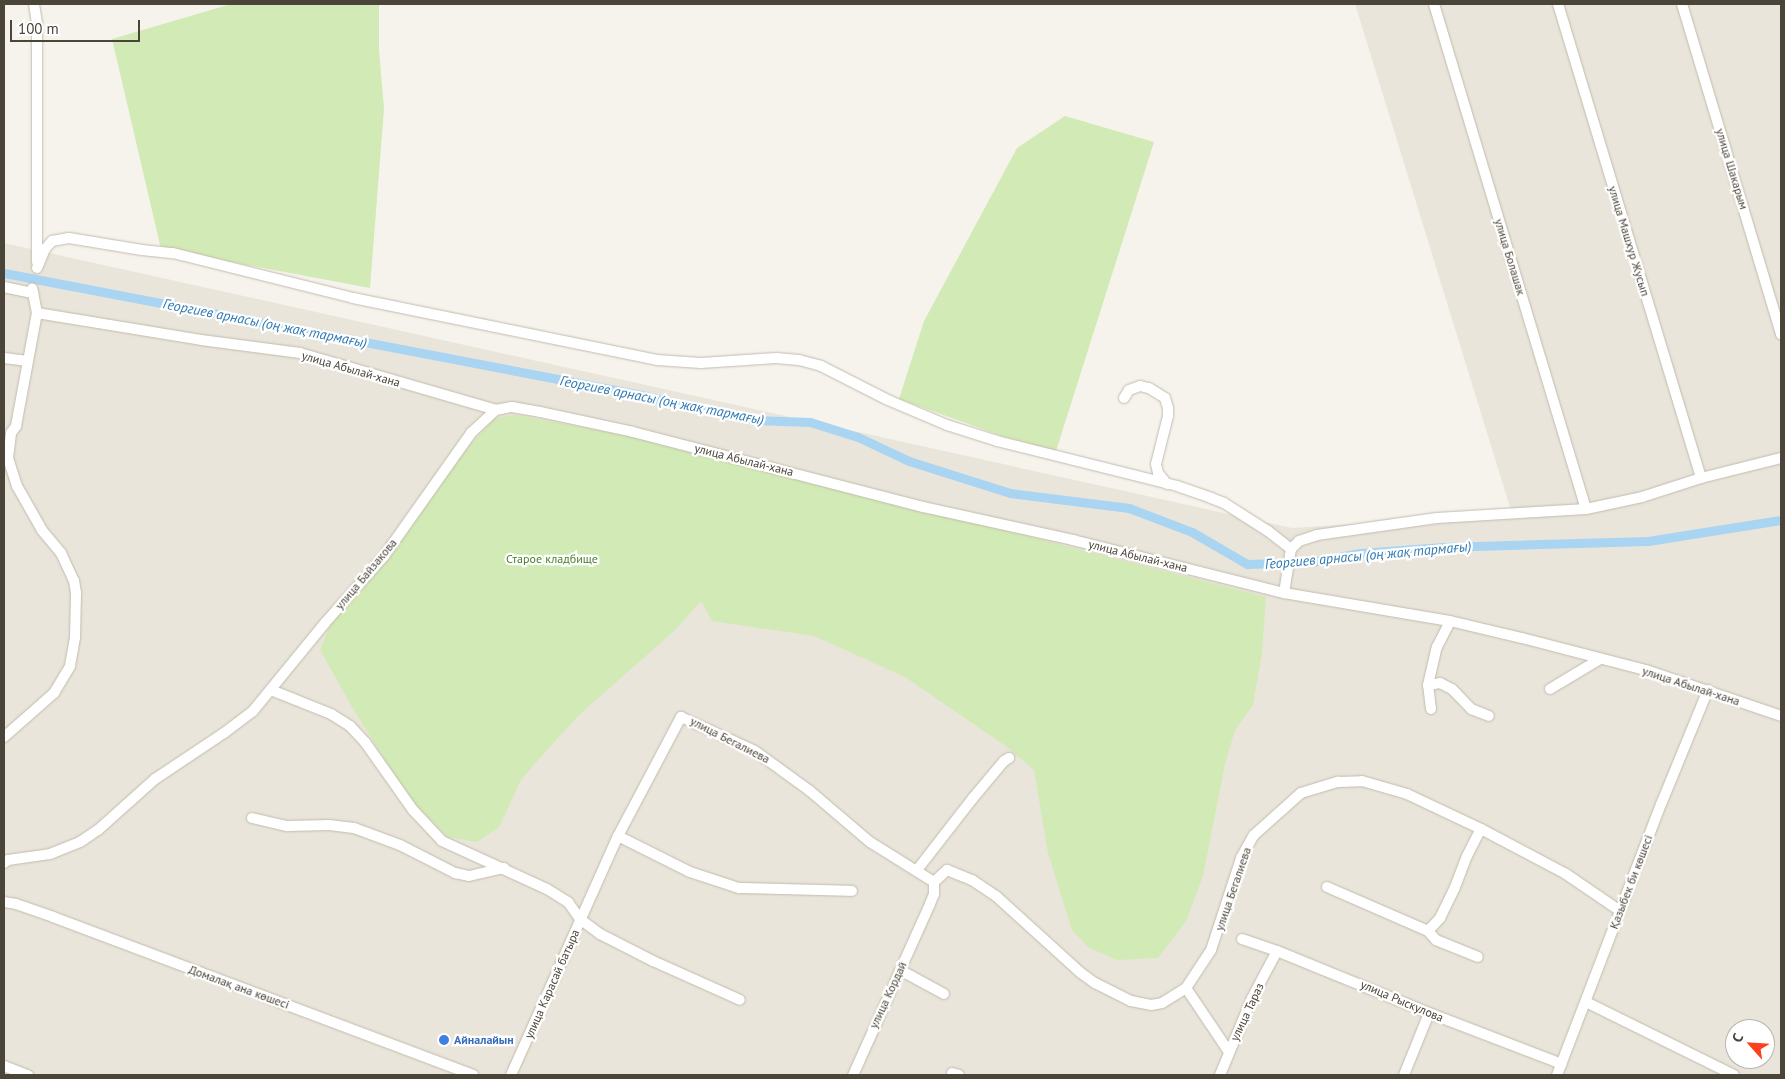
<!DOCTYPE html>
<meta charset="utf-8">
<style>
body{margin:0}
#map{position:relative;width:1785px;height:1079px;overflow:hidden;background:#f6f3ec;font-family:"PT Sans",sans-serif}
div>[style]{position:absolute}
.residential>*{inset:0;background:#eae5da}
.green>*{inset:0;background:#d2eab5}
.canal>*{height:9px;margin:-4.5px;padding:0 4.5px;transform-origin:4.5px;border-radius:4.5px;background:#a9d4f2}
.roads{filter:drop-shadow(0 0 1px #c2bbae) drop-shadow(0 0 1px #c2bbae)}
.street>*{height:10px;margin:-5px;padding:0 5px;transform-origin:5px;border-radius:5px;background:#fff}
.dots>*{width:14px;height:14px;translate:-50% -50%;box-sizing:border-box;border:2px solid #fff;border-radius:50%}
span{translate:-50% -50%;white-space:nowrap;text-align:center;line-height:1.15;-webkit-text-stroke:4.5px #fff;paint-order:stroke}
.street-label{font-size:12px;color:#4b4439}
.park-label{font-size:12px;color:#4a7f2a}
.shop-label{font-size:12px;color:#366cbe;font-weight:700}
.left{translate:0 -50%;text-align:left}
.water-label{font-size:14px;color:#2e7ab2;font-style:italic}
.frame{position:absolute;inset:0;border:5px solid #4b4439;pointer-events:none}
.north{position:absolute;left:1725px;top:1019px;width:50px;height:50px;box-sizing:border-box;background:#fff;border:1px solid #b7b4b0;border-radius:50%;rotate:296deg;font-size:14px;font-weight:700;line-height:20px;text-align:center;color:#4b4439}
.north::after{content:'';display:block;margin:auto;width:18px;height:22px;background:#fc3f1d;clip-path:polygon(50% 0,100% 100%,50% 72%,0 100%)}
.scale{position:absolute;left:10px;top:20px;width:130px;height:22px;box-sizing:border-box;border:2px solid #4b4439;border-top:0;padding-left:6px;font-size:15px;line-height:18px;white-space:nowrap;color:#4b4439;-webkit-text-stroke:4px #fff;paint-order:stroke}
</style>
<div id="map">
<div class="residential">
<i style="clip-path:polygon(evenodd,1355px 4px,1781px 4px,1781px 1075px,4px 1075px,4px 243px,1292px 528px,1512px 514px,1355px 4px,1735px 1029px,1765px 1029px,1765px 1059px,1735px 1059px,1735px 1029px)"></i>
</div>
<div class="green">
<i style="clip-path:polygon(231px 4px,379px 4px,379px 50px,384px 109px,370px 288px,161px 249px,112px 39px)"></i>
<i style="clip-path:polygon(1065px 116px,1154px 142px,1056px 451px,1005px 437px,899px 399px,924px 321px,1017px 148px)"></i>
<i style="clip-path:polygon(515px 415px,646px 439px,1266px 597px,1262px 653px,1253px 705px,1235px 730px,1225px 764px,1203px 876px,1186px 921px,1158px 958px,1116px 960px,1088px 947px,1072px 930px,1048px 853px,1034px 770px,1007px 747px,905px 677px,814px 636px,712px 621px,701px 601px,673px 632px,579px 715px,539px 759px,521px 780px,499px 827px,477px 842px,448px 837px,409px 798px,352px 707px,320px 650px,332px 621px,383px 564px,454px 463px,495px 418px)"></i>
</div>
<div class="canal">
<i style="left:4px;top:273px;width:638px;rotate:10.83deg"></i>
<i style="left:631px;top:393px;width:130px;rotate:12deg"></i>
<i style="left:758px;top:420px;width:52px;rotate:2.2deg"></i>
<i style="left:810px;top:422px;width:50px;rotate:17.4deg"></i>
<i style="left:858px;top:437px;width:56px;rotate:25.2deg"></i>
<i style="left:909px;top:461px;width:106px;rotate:17.6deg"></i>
<i style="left:1010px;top:493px;width:120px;rotate:7.2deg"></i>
<i style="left:1129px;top:508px;width:67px;rotate:20.9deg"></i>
<i style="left:1192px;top:532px;width:64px;rotate:30.2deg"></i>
<i style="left:1247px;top:564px;width:65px;rotate:-1.8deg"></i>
<i style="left:1312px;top:562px;width:49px;rotate:-10.6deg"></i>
<i style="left:1360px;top:553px;width:83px;rotate:-4.1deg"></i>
<i style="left:1443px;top:547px;width:205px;rotate:-1.7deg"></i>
<i style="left:1648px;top:541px;width:135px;rotate:-9deg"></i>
</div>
<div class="roads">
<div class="street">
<i style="left:34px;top:4px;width:18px;rotate:81deg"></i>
<i style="left:37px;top:22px;width:240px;rotate:90deg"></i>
<i style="left:1434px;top:4px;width:527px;rotate:73.25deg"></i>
<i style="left:1558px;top:4px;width:495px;rotate:73.2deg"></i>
<i style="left:1682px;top:4px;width:345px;rotate:73.3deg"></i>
<i style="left:37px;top:268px;width:21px;rotate:-67deg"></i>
<i style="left:45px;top:249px;width:11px;rotate:-49deg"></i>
<i style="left:52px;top:241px;width:17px;rotate:-10deg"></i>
<i style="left:69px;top:238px;width:74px;rotate:9.3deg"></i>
<i style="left:142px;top:250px;width:31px;rotate:6deg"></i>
<i style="left:173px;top:253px;width:186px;rotate:14deg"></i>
<i style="left:353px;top:298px;width:310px;rotate:11.5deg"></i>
<i style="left:657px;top:360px;width:44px;rotate:3.9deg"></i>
<i style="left:701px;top:363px;width:75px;rotate:-3.8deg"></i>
<i style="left:776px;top:358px;width:23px;rotate:5deg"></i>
<i style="left:799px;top:360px;width:23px;rotate:15deg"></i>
<i style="left:821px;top:366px;width:75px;rotate:26.9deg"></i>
<i style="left:888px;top:400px;width:64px;rotate:23deg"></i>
<i style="left:947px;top:425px;width:52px;rotate:17.7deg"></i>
<i style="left:997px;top:441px;width:186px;rotate:14deg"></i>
<i style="left:1177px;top:486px;width:36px;rotate:19deg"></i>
<i style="left:1211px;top:498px;width:14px;rotate:21deg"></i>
<i style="left:1224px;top:503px;width:52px;rotate:32.5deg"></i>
<i style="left:1268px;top:531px;width:29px;rotate:38deg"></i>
<i style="left:4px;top:287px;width:30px;rotate:12deg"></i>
<i style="left:37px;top:313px;width:166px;rotate:9.3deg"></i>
<i style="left:201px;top:340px;width:100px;rotate:7.5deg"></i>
<i style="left:300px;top:353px;width:204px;rotate:16.2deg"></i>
<i style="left:496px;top:410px;width:16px;rotate:-11deg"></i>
<i style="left:512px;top:407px;width:28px;rotate:10deg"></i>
<i style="left:540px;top:412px;width:95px;rotate:12.1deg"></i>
<i style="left:633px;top:432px;width:300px;rotate:14.5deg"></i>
<i style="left:923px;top:507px;width:154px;rotate:12.4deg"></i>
<i style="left:1073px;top:540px;width:218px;rotate:14.1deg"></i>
<i style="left:1284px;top:593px;width:168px;rotate:9.6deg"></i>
<i style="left:1450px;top:621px;width:74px;rotate:13.3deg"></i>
<i style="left:1522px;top:638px;width:128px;rotate:14.5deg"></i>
<i style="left:1646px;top:670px;width:143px;rotate:18.8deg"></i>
<i style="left:4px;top:358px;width:24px;rotate:7deg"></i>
<i style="left:1124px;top:398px;width:9px;rotate:-58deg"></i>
<i style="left:1129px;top:390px;width:12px;rotate:-20deg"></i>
<i style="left:1140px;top:386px;width:9px;rotate:13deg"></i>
<i style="left:1149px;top:388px;width:19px;rotate:32deg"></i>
<i style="left:1165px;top:398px;width:10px;rotate:73deg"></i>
<i style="left:1168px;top:408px;width:8px;rotate:90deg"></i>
<i style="left:1168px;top:416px;width:49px;rotate:104deg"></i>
<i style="left:1156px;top:464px;width:9px;rotate:77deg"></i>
<i style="left:1158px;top:473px;width:14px;rotate:51deg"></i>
<i style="left:1284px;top:593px;width:45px;rotate:-81deg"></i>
<i style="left:1291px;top:549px;width:11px;rotate:-45deg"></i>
<i style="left:1299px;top:541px;width:19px;rotate:-18deg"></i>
<i style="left:1317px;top:535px;width:121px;rotate:-8.1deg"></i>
<i style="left:1437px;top:518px;width:149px;rotate:-3.5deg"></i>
<i style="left:1586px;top:509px;width:57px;rotate:-12.1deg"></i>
<i style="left:1642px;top:497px;width:62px;rotate:-17.9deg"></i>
<i style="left:1701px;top:478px;width:82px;rotate:-14deg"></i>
<i style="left:1428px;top:685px;width:12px;rotate:-9deg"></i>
<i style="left:1440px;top:683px;width:13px;rotate:27deg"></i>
<i style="left:1452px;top:689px;width:28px;rotate:46deg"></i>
<i style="left:1471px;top:709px;width:19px;rotate:21deg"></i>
<i style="left:1550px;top:689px;width:58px;rotate:-31deg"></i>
<i style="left:271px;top:690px;width:65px;rotate:21.8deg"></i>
<i style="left:331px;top:714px;width:22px;rotate:32deg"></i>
<i style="left:350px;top:726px;width:22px;rotate:47deg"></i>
<i style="left:365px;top:742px;width:83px;rotate:54.8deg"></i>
<i style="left:413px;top:810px;width:42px;rotate:46.9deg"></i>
<i style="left:442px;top:841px;width:115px;rotate:24.6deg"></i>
<i style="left:547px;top:889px;width:25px;rotate:32deg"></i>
<i style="left:568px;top:902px;width:21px;rotate:55deg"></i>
<i style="left:580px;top:919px;width:25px;rotate:37deg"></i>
<i style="left:600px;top:934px;width:59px;rotate:27deg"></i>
<i style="left:653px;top:961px;width:95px;rotate:24.1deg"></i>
<i style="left:1431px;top:709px;width:24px;rotate:-97deg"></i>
<i style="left:1428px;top:685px;width:39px;rotate:-77deg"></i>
<i style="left:1437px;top:647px;width:29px;rotate:-63deg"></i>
<i style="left:4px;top:737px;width:67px;rotate:-41.3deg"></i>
<i style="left:54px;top:693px;width:31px;rotate:-59deg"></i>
<i style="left:70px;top:666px;width:28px;rotate:-80deg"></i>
<i style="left:75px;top:638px;width:45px;rotate:-88.7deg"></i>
<i style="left:76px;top:593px;width:12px;rotate:-99deg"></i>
<i style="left:74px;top:581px;width:31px;rotate:-115deg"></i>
<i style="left:61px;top:553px;width:30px;rotate:-130deg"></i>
<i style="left:42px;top:530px;width:51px;rotate:-119.6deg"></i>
<i style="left:17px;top:486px;width:29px;rotate:-108deg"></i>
<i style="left:8px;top:458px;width:25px;rotate:-83deg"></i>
<i style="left:11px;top:433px;width:9px;rotate:-54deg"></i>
<i style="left:16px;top:426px;width:115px;rotate:-79.5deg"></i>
<i style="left:37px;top:313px;width:25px;rotate:-101deg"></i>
<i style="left:252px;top:818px;width:37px;rotate:13deg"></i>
<i style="left:288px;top:826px;width:41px;rotate:-1.4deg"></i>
<i style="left:329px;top:825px;width:25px;rotate:7deg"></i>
<i style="left:354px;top:828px;width:49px;rotate:20.3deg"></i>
<i style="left:400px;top:845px;width:62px;rotate:27deg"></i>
<i style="left:455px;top:873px;width:14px;rotate:12deg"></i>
<i style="left:469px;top:876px;width:36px;rotate:-13deg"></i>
<i style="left:618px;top:836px;width:80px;rotate:26.6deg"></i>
<i style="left:690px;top:872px;width:52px;rotate:18.1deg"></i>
<i style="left:739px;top:888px;width:113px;rotate:1.5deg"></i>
<i style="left:4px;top:863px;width:5px;rotate:-37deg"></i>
<i style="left:8px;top:860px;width:42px;rotate:-8.1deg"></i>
<i style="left:50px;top:854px;width:32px;rotate:-22deg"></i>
<i style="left:80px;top:842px;width:22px;rotate:-34deg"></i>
<i style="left:98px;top:830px;width:76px;rotate:-41.8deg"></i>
<i style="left:155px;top:779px;width:83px;rotate:-33.7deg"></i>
<i style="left:224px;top:733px;width:36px;rotate:-37deg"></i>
<i style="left:253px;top:711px;width:114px;rotate:-50.7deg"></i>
<i style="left:325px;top:623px;width:89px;rotate:-48.6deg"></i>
<i style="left:384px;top:556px;width:151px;rotate:-54.7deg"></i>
<i style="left:471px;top:433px;width:34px;rotate:-43deg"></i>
<i style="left:917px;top:870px;width:91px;rotate:-52.1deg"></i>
<i style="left:973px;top:798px;width:48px;rotate:-50deg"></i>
<i style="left:1004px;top:761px;width:6px;rotate:-31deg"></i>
<i style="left:934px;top:882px;width:18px;rotate:-43deg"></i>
<i style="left:947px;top:870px;width:27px;rotate:22deg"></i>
<i style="left:972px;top:880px;width:29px;rotate:34deg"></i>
<i style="left:996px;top:896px;width:115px;rotate:42.2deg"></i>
<i style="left:1081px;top:973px;width:17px;rotate:36deg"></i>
<i style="left:1095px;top:983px;width:40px;rotate:26.6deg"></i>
<i style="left:1131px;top:1001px;width:20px;rotate:11deg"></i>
<i style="left:1151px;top:1005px;width:11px;rotate:-10deg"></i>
<i style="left:1162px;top:1003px;width:28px;rotate:-32deg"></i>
<i style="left:1186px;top:988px;width:45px;rotate:-56.7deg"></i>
<i style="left:1211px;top:950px;width:97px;rotate:-71.9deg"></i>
<i style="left:1241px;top:858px;width:26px;rotate:-61deg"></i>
<i style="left:1254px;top:835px;width:63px;rotate:-41.8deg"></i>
<i style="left:1301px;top:793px;width:39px;rotate:-17deg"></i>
<i style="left:1338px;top:782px;width:24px;rotate:-2deg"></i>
<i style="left:1362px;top:781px;width:47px;rotate:16.1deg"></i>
<i style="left:1407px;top:794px;width:82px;rotate:25.3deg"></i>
<i style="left:1481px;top:829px;width:96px;rotate:27.9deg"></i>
<i style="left:1566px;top:874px;width:65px;rotate:34.4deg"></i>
<i style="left:1327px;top:887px;width:110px;rotate:23.5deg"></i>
<i style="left:1428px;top:931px;width:18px;rotate:-47deg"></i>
<i style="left:1440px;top:918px;width:34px;rotate:-64deg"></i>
<i style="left:1455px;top:887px;width:33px;rotate:-69deg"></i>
<i style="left:1467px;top:856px;width:30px;rotate:-63deg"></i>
<i style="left:4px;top:902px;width:12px;rotate:9deg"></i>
<i style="left:16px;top:904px;width:39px;rotate:19deg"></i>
<i style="left:53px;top:917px;width:449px;rotate:20.6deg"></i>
<i style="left:1428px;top:931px;width:12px;rotate:48deg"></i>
<i style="left:1436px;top:940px;width:45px;rotate:22deg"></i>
<i style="left:1242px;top:939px;width:37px;rotate:19deg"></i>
<i style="left:1277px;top:951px;width:164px;rotate:22.2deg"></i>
<i style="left:1429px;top:1013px;width:142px;rotate:21deg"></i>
<i style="left:900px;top:970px;width:50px;rotate:28.6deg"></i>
<i style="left:1186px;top:988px;width:77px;rotate:56.1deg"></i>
<i style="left:1586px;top:1002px;width:165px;rotate:26.3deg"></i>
<i style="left:4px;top:1066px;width:26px;rotate:21deg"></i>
<i style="left:952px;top:1073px;width:7px;rotate:16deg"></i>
<i style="left:511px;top:1075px;width:262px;rotate:-65.9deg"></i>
<i style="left:618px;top:836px;width:135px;rotate:-62.1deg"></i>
<i style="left:681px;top:717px;width:81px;rotate:24.7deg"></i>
<i style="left:755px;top:751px;width:68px;rotate:36deg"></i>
<i style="left:810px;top:791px;width:79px;rotate:40.4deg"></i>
<i style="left:870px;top:842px;width:75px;rotate:32deg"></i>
<i style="left:934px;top:882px;width:12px;rotate:90deg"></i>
<i style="left:934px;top:894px;width:11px;rotate:112deg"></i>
<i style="left:930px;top:904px;width:188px;rotate:114.2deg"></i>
<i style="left:1220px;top:1075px;width:83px;rotate:-67.4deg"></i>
<i style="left:1252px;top:998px;width:53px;rotate:-62deg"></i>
<i style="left:1404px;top:1075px;width:67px;rotate:-68deg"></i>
<i style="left:1557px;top:1075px;width:292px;rotate:-69deg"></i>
<i style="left:1662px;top:802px;width:121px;rotate:-67.7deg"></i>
</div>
</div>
<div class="dots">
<i style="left:444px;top:1040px;background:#3f7fe0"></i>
</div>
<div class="street-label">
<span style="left:1732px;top:169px;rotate:73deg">улица Шакарым</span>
<span style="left:1629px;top:241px;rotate:73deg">улица Машхур Жусып</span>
<span style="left:1510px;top:257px;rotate:73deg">улица Болашак</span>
<span style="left:351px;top:369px;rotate:16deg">улица Абылай-хана</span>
<span style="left:744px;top:460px;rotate:14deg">улица Абылай-хана</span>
<span style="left:1138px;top:556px;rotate:14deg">улица Абылай-хана</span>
<span style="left:366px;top:574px;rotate:-50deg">улица Байзакова</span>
<span style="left:1691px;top:686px;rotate:18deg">улица Абылай-хана</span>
<span style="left:730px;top:740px;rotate:27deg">улица Бегалиева</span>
<span style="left:1631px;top:882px;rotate:-69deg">Қазыбек би көшесі</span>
<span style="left:1233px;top:889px;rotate:-71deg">улица Бегалиева</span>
<span style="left:552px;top:984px;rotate:-66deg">улица Карасай батыра</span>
<span style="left:239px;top:987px;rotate:20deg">Домалақ ана көшесі</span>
<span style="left:888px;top:995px;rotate:-65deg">улица Кордай</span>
<span style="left:1402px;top:1001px;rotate:23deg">улица Рыскулова</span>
<span style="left:1247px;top:1012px;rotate:-65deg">улица Тараз</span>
</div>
<div class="park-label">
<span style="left:552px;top:559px">Старое кладбище</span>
</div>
<div class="shop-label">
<span class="left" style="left:454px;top:1040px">Айналайын</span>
</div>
<div class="water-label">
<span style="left:265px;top:323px;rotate:11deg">Георгиев арнасы (оң жақ тармағы)</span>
<span style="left:662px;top:400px;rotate:11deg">Георгиев арнасы (оң жақ тармағы)</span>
<span style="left:1368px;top:555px;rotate:-5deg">Георгиев арнасы (оң жақ тармағы)</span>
</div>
<div class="frame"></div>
<div class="north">С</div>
<div class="scale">100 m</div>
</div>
